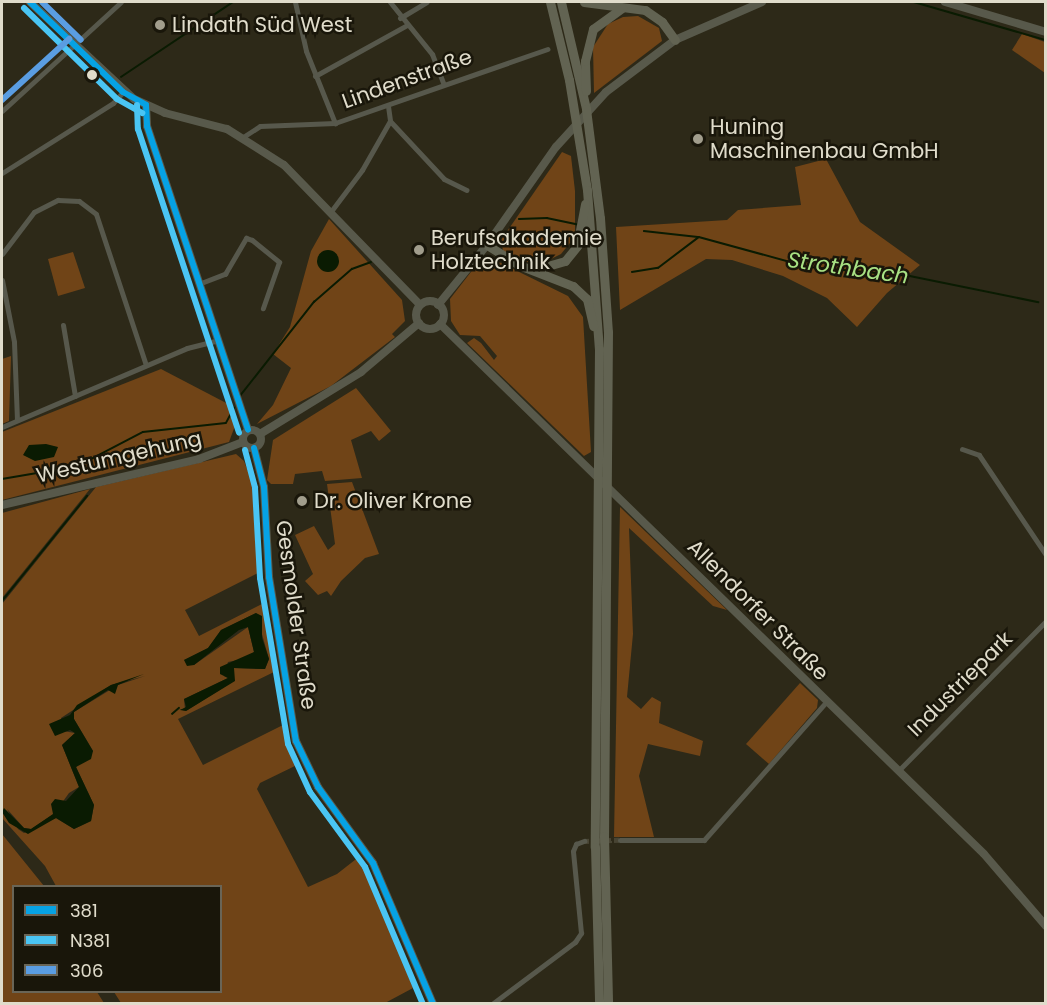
<!DOCTYPE html>
<meta charset="utf-8">
<style>
body{margin:0}
#map{position:relative;width:1047px;height:1005px;overflow:hidden;background:#2d2918;font-family:Poppins,sans-serif}
div>[style]{position:absolute}
.green>*{inset:0;background:#704417}
.water>*{inset:0;background:#0a1b02}
.round{border-radius:50%}
.stream>*{height:1.5px;margin:-0.75px;padding:0 0.75px;transform-origin:0.75px;border-radius:0.75px;background:#0a1b02}
.street-tunnel>*{height:5px;margin-top:-2.5px;transform-origin:0;background:repeating-linear-gradient(90deg,#484433 0 5px,transparent 0 7.5px)}
.street>*{height:5px;margin:-2.5px;padding:0 2.5px;transform-origin:2.5px;border-radius:2.5px;background:#57584c}
.secondary>*{height:8px;margin:-4px;padding:0 4px;transform-origin:4px;border-radius:4px;background:#58594b}
.secondary>.ring{margin:-4px;padding:0;box-sizing:content-box;background:none;border:8px solid #58594b;border-radius:50%}
.highway>*{height:9px;margin:-4.5px;padding:0 4.5px;transform-origin:4.5px;border-radius:4.5px;background:#626352}
.bus-1>*{height:6px;margin:-3px;padding:0 3px;transform-origin:3px;border-radius:3px;background:#06a2e4}
.bus-2>*{height:6px;margin:-3px;padding:0 3px;transform-origin:3px;border-radius:3px;background:#4ac5f4}
.bus-3>*{height:6px;margin:-3px;padding:0 3px;transform-origin:3px;border-radius:3px;background:#5a9de2}
.dots>*{width:16px;height:16px;translate:-50% -50%;box-sizing:border-box;border:3px solid #19160a;border-radius:50%}
span{translate:-50% -50%;white-space:nowrap;text-align:center;line-height:1.15;-webkit-text-stroke:5px #19160a;paint-order:stroke}
.poi-label{font-size:21px;color:#e0dccb}
.left{translate:0 -50%;text-align:left}
.street-label{font-size:21px;color:#e0dccb}
.water-label{font-size:22px;color:#a8e183;font-style:italic}
.frame{position:absolute;inset:0;border:3px solid #e0dccb;pointer-events:none}
.legend{position:absolute;left:12px;top:885px;width:210px;height:108px;box-sizing:border-box;background:#19160a;border:2px solid #696557;margin:0;padding:8px 10px;list-style:none;font-size:18px;color:#e0dccb}
.legend li{display:flex;align-items:center;gap:12px;height:30px}
.legend b{width:30px;border:2px solid #696557}
</style>
<div id="map">
<div class="green">
<i style="clip-path:polygon(638px 16px,659px 28px,662px 41px,594px 93px,593px 47px,608px 24px,623px 17px)"></i>
<i style="clip-path:polygon(1022px 34px,1045px 42px,1045px 73px,1012px 50px)"></i>
<i style="clip-path:polygon(562px 152px,571px 156px,575px 191px,575px 231px,570px 243px,561px 254px,547px 261px,531px 263px,512px 257px,503px 251px,501px 240px)"></i>
<i style="clip-path:polygon(826px 159px,860px 222px,920px 265px,887px 293px,857px 327px,827px 298px,783px 276px,732px 260px,706px 259px,620px 310px,616px 227px,727px 220px,738px 210px,801px 205px,795px 167px)"></i>
<i style="clip-path:polygon(329px 219px,402px 300px,405px 321px,392px 334px,395px 337px,331px 386px,257px 424px,273px 405px,291px 368px,273px 354px,290px 327px,311px 251px)"></i>
<i style="clip-path:polygon(73px 252px,85px 288px,58px 296px,48px 259px)"></i>
<i style="clip-path:polygon(491px 258px,568px 296px,583px 317px,591px 452px,584px 456px,467px 343px,474px 338px,481px 343px,494px 360px,497px 356px,480px 336px,460px 335px,451px 321px,450px 299px,474px 268px)"></i>
<i style="clip-path:polygon(11px 356px,9px 421px,2px 424px,2px 359px)"></i>
<i style="clip-path:polygon(161px 369px,230px 405px,236px 423px,229px 442px,2px 500px,2px 432px)"></i>
<i style="clip-path:polygon(356px 388px,391px 431px,379px 441px,371px 431px,351px 440px,362px 478px,325px 481px,322px 471px,295px 474px,293px 484px,271px 484px,267px 480px,273px 440px)"></i>
<i style="clip-path:polygon(evenodd,236px 454px,244px 461px,255px 489px,260px 572px,185px 610px,199px 636px,264px 603px,276px 671px,178px 719px,203px 765px,285px 724px,297px 765px,260px 783px,257px 789px,308px 887px,337px 874px,360px 856px,379px 892px,382px 910px,413px 988px,385px 1003px,121px 1003px,114px 992px,220px 992px,220px 886px,56px 886px,45px 866px,2px 818px,2px 604px,96px 487px,236px 454px,256px 613px,269px 659px,265px 669px,234px 668px,229px 684px,186px 711px,179px 709px,185px 709px,184px 699px,228px 678px,224px 676px,228px 662px,247px 658px,254px 652px,248px 627px,194px 665px,184px 660px,208px 648px,221px 630px,256px 613px,236px 454px,145px 676px,118px 685px,74px 712px,74px 719px,93px 751px,76px 767px,94px 805px,91px 821px,74px 829px,56px 818px,24px 833px,18px 829px,7px 809px,24px 828px,31px 829px,54px 814px,69px 793px,79px 787px,62px 745px,75px 733px,63px 731px,61px 718px,111px 685px,145px 676px)"></i>
<i style="clip-path:polygon(352px 482px,379px 554px,365px 558px,341px 581px,331px 596px,327px 591px,318px 595px,305px 581px,313px 574px,295px 535px,314px 526px,328px 550px,335px 544px,327px 484px)"></i>
<i style="clip-path:polygon(90px 489px,2px 598px,2px 513px)"></i>
<i style="clip-path:polygon(620px 507px,727px 610px,713px 606px,629px 528px,633px 634px,627px 697px,641px 709px,652px 697px,661px 702px,659px 723px,703px 741px,700px 756px,648px 744px,639px 776px,654px 837px,614px 837px)"></i>
<i style="clip-path:polygon(800px 683px,818px 700px,817px 708px,769px 764px,746px 744px)"></i>
<i style="clip-path:polygon(2px 834px,44px 886px,14px 886px,14px 992px,97px 992px,104px 1003px,2px 1003px)"></i>
</div>
<div class="water">
<i class="round" style="left:317px;top:250px;width:22px;height:22px"></i>
<i style="clip-path:polygon(46px 444px,58px 447px,54px 457px,35px 461px,23px 455px,29px 445px)"></i>
<i style="clip-path:polygon(256px 613px,262px 616px,262px 638px,269px 659px,265px 669px,234px 668px,235px 681px,186px 711px,180px 710px,186px 707px,184px 699px,228px 678px,220px 674px,220px 667px,254px 652px,248px 627px,239px 630px,194px 665px,187px 666px,184px 660px,208px 648px,221px 630px)"></i>
<i style="clip-path:polygon(144px 674px,118px 685px,115px 694px,108px 690px,74px 712px,74px 719px,93px 751px,91px 759px,76px 767px,94px 805px,91px 821px,74px 829px,56px 818px,28px 834px,9px 823px,2px 812px,4px 808px,24px 828px,31px 829px,53px 814px,51px 804px,55px 799px,66px 801px,79px 787px,62px 745px,75px 733px,70px 730px,55px 736px,49px 724px,70px 715px,77px 705px,111px 685px)"></i>
</div>
<div class="stream">
<i style="left:914px;top:2px;width:137px;rotate:16.1deg"></i>
<i style="left:121px;top:77px;width:135px;rotate:-33.8deg"></i>
<i style="left:519px;top:219px;width:28px;rotate:-2deg"></i>
<i style="left:547px;top:218px;width:30px;rotate:12deg"></i>
<i style="left:644px;top:231px;width:54px;rotate:6.3deg"></i>
<i style="left:632px;top:272px;width:26px;rotate:-9deg"></i>
<i style="left:658px;top:268px;width:51px;rotate:-37.1deg"></i>
<i style="left:699px;top:237px;width:114px;rotate:15.3deg"></i>
<i style="left:809px;top:267px;width:101px;rotate:5.1deg"></i>
<i style="left:910px;top:276px;width:131px;rotate:11.5deg"></i>
<i style="left:240px;top:396px;width:120px;rotate:-51.8deg"></i>
<i style="left:314px;top:302px;width:50px;rotate:-41deg"></i>
<i style="left:352px;top:269px;width:20px;rotate:-20deg"></i>
<i style="left:2px;top:479px;width:77px;rotate:-9.7deg"></i>
<i style="left:78px;top:466px;width:73px;rotate:-27.6deg"></i>
<i style="left:143px;top:432px;width:83px;rotate:-6.2deg"></i>
<i style="left:226px;top:423px;width:17px;rotate:-62deg"></i>
<i style="left:2px;top:601px;width:135px;rotate:-51deg"></i>
<i style="left:172px;top:714px;width:9px;rotate:-41deg"></i>
</div>
<div class="street-tunnel">
<i style="left:584px;top:841px;width:36px;rotate:-2deg"></i>
</div>
<div class="street">
<i style="left:295px;top:2px;width:50px;rotate:77.3deg"></i>
<i style="left:306px;top:51px;width:78px;rotate:68.1deg"></i>
<i style="left:390px;top:2px;width:67px;rotate:51.1deg"></i>
<i style="left:432px;top:54px;width:31px;rotate:69deg"></i>
<i style="left:400px;top:18px;width:31px;rotate:-31deg"></i>
<i style="left:315px;top:76px;width:105px;rotate:-29deg"></i>
<i style="left:388px;top:106px;width:15px;rotate:82deg"></i>
<i style="left:390px;top:121px;width:79px;rotate:47deg"></i>
<i style="left:444px;top:179px;width:25px;rotate:26deg"></i>
<i style="left:2px;top:111px;width:161px;rotate:-42.5deg"></i>
<i style="left:243px;top:137px;width:20px;rotate:-33deg"></i>
<i style="left:260px;top:126px;width:75px;rotate:-2.3deg"></i>
<i style="left:335px;top:123px;width:225px;rotate:-19.2deg"></i>
<i style="left:2px;top:173px;width:131px;rotate:-32.2deg"></i>
<i style="left:113px;top:103px;width:15px;rotate:-48deg"></i>
<i style="left:332px;top:210px;width:50px;rotate:-53.1deg"></i>
<i style="left:362px;top:170px;width:56px;rotate:-60.3deg"></i>
<i style="left:2px;top:254px;width:53px;rotate:-52.7deg"></i>
<i style="left:34px;top:212px;width:27px;rotate:-27deg"></i>
<i style="left:58px;top:200px;width:21px;rotate:3deg"></i>
<i style="left:79px;top:201px;width:21px;rotate:37deg"></i>
<i style="left:96px;top:214px;width:159px;rotate:71.7deg"></i>
<i style="left:2px;top:280px;width:63px;rotate:79deg"></i>
<i style="left:14px;top:342px;width:78px;rotate:87.8deg"></i>
<i style="left:201px;top:283px;width:26px;rotate:-21deg"></i>
<i style="left:225px;top:274px;width:42px;rotate:-59.7deg"></i>
<i style="left:246px;top:238px;width:6px;rotate:18deg"></i>
<i style="left:252px;top:240px;width:35px;rotate:39deg"></i>
<i style="left:279px;top:262px;width:49px;rotate:109.2deg"></i>
<i style="left:63px;top:325px;width:72px;rotate:80.4deg"></i>
<i style="left:2px;top:427px;width:201px;rotate:-23.1deg"></i>
<i style="left:187px;top:348px;width:33px;rotate:-14deg"></i>
<i style="left:962px;top:449px;width:18px;rotate:19deg"></i>
<i style="left:979px;top:455px;width:120px;rotate:56.2deg"></i>
<i style="left:898px;top:771px;width:211px;rotate:-45.4deg"></i>
<i style="left:620px;top:840px;width:84px"></i>
<i style="left:704px;top:840px;width:184px;rotate:-48.5deg"></i>
<i style="left:492px;top:1004px;width:104px;rotate:-36.8deg"></i>
<i style="left:575px;top:942px;width:11px;rotate:-56deg"></i>
<i style="left:581px;top:933px;width:82px;rotate:-95.6deg"></i>
<i style="left:573px;top:851px;width:8px;rotate:-67deg"></i>
<i style="left:576px;top:844px;width:9px;rotate:-21deg"></i>
</div>
<div class="secondary">
<i style="left:30px;top:2px;width:142px;rotate:43deg"></i>
<i style="left:134px;top:99px;width:34px;rotate:24deg"></i>
<i style="left:165px;top:113px;width:64px;rotate:14.5deg"></i>
<i style="left:227px;top:129px;width:67px;rotate:32.3deg"></i>
<i style="left:284px;top:165px;width:195px;rotate:45.8deg"></i>
<i style="left:945px;top:2px;width:105px;rotate:16.5deg"></i>
<i style="left:146px;top:105px;width:21px;rotate:87deg"></i>
<i style="left:147px;top:126px;width:320px;rotate:71.6deg"></i>
<i class="ring" style="left:416px;top:301px;width:20px;height:20px"></i>
<i style="left:438px;top:305px;width:77px;rotate:-50.8deg"></i>
<i style="left:487px;top:245px;width:120px;rotate:-54.9deg"></i>
<i style="left:556px;top:147px;width:74px;rotate:-47.7deg"></i>
<i style="left:606px;top:92px;width:86px;rotate:-37deg"></i>
<i style="left:675px;top:40px;width:95px;rotate:-23.6deg"></i>
<i style="left:440px;top:324px;width:759px;rotate:44.25deg"></i>
<i style="left:984px;top:854px;width:95px;rotate:49.3deg"></i>
<i class="ring" style="left:243px;top:430px;width:10px;height:10px"></i>
<i style="left:260px;top:434px;width:119px;rotate:-31.5deg"></i>
<i style="left:361px;top:372px;width:76px;rotate:-40.2deg"></i>
<i style="left:254px;top:448px;width:40px;rotate:75.6deg"></i>
<i style="left:264px;top:487px;width:90px;rotate:86.8deg"></i>
<i style="left:269px;top:577px;width:166px;rotate:80.7deg"></i>
<i style="left:296px;top:741px;width:51px;rotate:64.4deg"></i>
<i style="left:318px;top:787px;width:94px;rotate:54.1deg"></i>
<i style="left:373px;top:863px;width:153px;rotate:66.9deg"></i>
<i style="left:2px;top:505px;width:202px;rotate:-13.1deg"></i>
<i style="left:199px;top:459px;width:47px;rotate:-21.1deg"></i>
</div>
<div class="highway">
<i style="left:550px;top:2px;width:80px;rotate:76.3deg"></i>
<i style="left:569px;top:80px;width:111px;rotate:80.7deg"></i>
<i style="left:587px;top:190px;width:159px;rotate:85.7deg"></i>
<i style="left:599px;top:349px;width:498px;rotate:90.5deg"></i>
<i style="left:595px;top:847px;width:157px;rotate:88.5deg"></i>
<i style="left:561px;top:2px;width:110px;rotate:76.8deg"></i>
<i style="left:586px;top:109px;width:110px;rotate:82.7deg"></i>
<i style="left:600px;top:218px;width:114px;rotate:86deg"></i>
<i style="left:608px;top:332px;width:504px;rotate:90.45deg"></i>
<i style="left:604px;top:836px;width:168px;rotate:88.6deg"></i>
<i style="left:584px;top:2px;width:62px;rotate:7.5deg"></i>
<i style="left:645px;top:10px;width:21px;rotate:35deg"></i>
<i style="left:662px;top:22px;width:22px;rotate:54deg"></i>
<i style="left:586px;top:91px;width:30px;rotate:-92deg"></i>
<i style="left:585px;top:61px;width:33px;rotate:-76deg"></i>
<i style="left:593px;top:29px;width:36px;rotate:-36deg"></i>
<i style="left:487px;top:245px;width:38px;rotate:32deg"></i>
<i style="left:519px;top:265px;width:58px;rotate:21.3deg"></i>
<i style="left:573px;top:286px;width:19px;rotate:43deg"></i>
<i style="left:587px;top:299px;width:28px;rotate:77deg"></i>
<i style="left:537px;top:269px;width:29px;rotate:-16deg"></i>
<i style="left:565px;top:261px;width:19px;rotate:-51deg"></i>
<i style="left:577px;top:246px;width:43px;rotate:-79.2deg"></i>
</div>
<div class="bus-1">
<i style="left:30px;top:2px;width:129px;rotate:44.1deg"></i>
<i style="left:123px;top:92px;width:26px;rotate:29deg"></i>
<i style="left:146px;top:105px;width:21px;rotate:87deg"></i>
<i style="left:147px;top:126px;width:320px;rotate:71.6deg"></i>
<i style="left:254px;top:448px;width:40px;rotate:75.6deg"></i>
<i style="left:264px;top:487px;width:90px;rotate:86.8deg"></i>
<i style="left:269px;top:577px;width:166px;rotate:80.7deg"></i>
<i style="left:296px;top:741px;width:51px;rotate:64.4deg"></i>
<i style="left:318px;top:787px;width:94px;rotate:54.1deg"></i>
<i style="left:373px;top:863px;width:153px;rotate:66.9deg"></i>
</div>
<div class="bus-2">
<i style="left:24px;top:8px;width:130px;rotate:44.4deg"></i>
<i style="left:117px;top:99px;width:29px;rotate:29deg"></i>
<i style="left:137px;top:105px;width:24px;rotate:88deg"></i>
<i style="left:138px;top:129px;width:320px;rotate:71.6deg"></i>
<i style="left:245px;top:450px;width:39px;rotate:75deg"></i>
<i style="left:255px;top:488px;width:90px;rotate:86.8deg"></i>
<i style="left:260px;top:578px;width:168px;rotate:80.4deg"></i>
<i style="left:288px;top:744px;width:53px;rotate:65.4deg"></i>
<i style="left:310px;top:792px;width:93px;rotate:53.7deg"></i>
<i style="left:365px;top:867px;width:149px;rotate:67.1deg"></i>
</div>
<div class="bus-3">
<i style="left:42px;top:2px;width:54px;rotate:44.3deg"></i>
<i style="left:2px;top:100px;width:91px;rotate:-42.3deg"></i>
</div>
<div class="dots">
<i style="left:160px;top:25px;background:#a19d8c"></i>
<i style="left:92px;top:75px;background:#e0dccb"></i>
<i style="left:698px;top:139px;background:#a19d8c"></i>
<i style="left:419px;top:250px;background:#a19d8c"></i>
<i style="left:302px;top:501px;background:#a19d8c"></i>
</div>
<div class="poi-label">
<span class="left" style="left:172px;top:25px">Lindath Süd West</span>
<span class="left" style="left:710px;top:139px">Huning<br>Maschinenbau GmbH</span>
<span class="left" style="left:431px;top:250px">Berufsakademie<br>Holztechnik</span>
<span class="left" style="left:314px;top:501px">Dr. Oliver Krone</span>
</div>
<div class="street-label">
<span style="left:407px;top:79px;rotate:-20deg">Lindenstraße</span>
<span style="left:119px;top:457px;rotate:-13deg">Westumgehung</span>
<span style="left:758px;top:610px;rotate:45deg">Allendorfer Straße</span>
<span style="left:296px;top:615px;rotate:82deg">Gesmolder Straße</span>
<span style="left:960px;top:684px;rotate:-45deg">Industriepark</span>
</div>
<div class="water-label">
<span style="left:848px;top:268px;rotate:8deg">Strothbach</span>
</div>
<div class="frame"></div>
<ul class="legend">
<li><b style="height:8px;background:#06a2e4"></b>381</li>
<li><b style="height:8px;background:#4ac5f4"></b>N381</li>
<li><b style="height:8px;background:#5a9de2"></b>306</li>
</ul>
</div>
